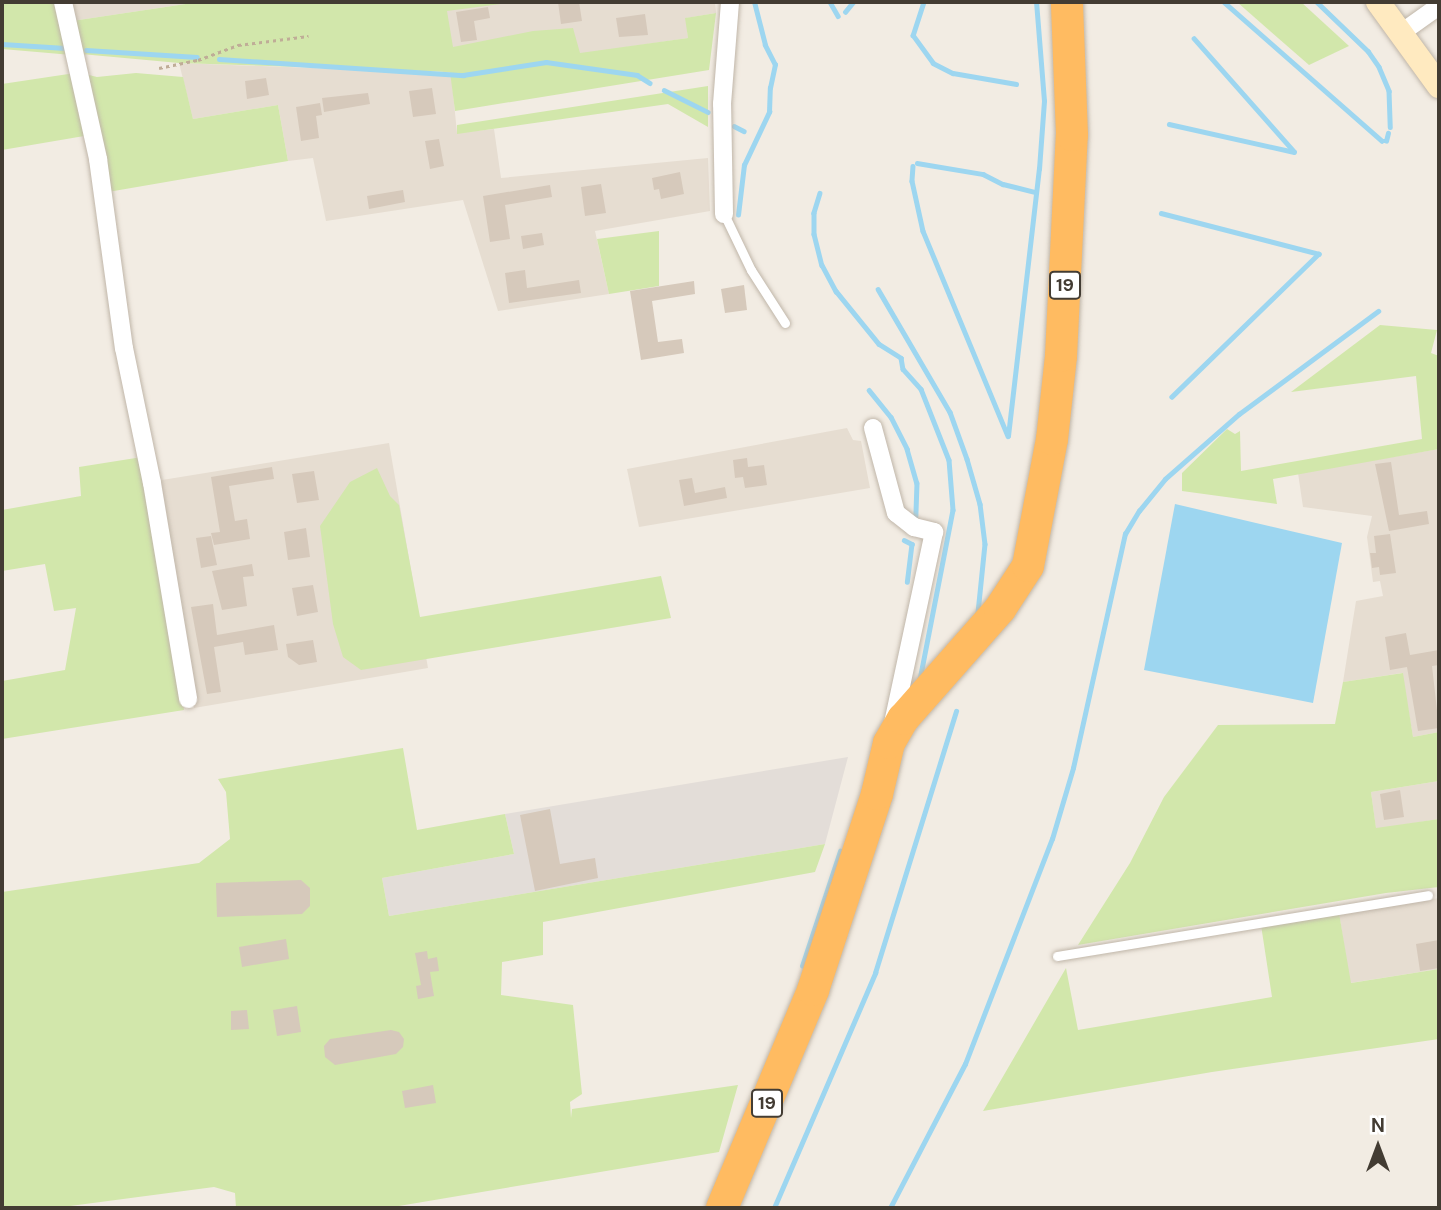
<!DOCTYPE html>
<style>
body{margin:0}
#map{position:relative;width:1441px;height:1210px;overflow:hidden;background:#f2ece3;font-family:"DM Sans",sans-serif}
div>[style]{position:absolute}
.residential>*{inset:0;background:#e6ddd1}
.industrial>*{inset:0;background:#e3ddd8}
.green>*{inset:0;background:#d2e7ab}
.water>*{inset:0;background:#9dd6f0}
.stream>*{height:4.5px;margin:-2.25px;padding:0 2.25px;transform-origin:2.25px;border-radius:2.25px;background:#9dd6f0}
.building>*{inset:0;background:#d6c9bb}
.path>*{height:2.5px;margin-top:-1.25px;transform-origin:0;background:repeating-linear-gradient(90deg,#bfad97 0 3.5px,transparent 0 7px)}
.roads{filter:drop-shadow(0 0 2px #c0b6a9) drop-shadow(0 0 2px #c0b6a9)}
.lane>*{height:9px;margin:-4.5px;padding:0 4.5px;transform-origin:4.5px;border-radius:4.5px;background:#fff}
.street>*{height:18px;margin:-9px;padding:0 9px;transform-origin:9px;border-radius:9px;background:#fff}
.secondary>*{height:24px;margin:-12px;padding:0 12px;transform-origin:12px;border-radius:12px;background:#ffeac0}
.highway>*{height:32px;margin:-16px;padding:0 16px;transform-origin:16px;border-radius:16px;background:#ffbb61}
span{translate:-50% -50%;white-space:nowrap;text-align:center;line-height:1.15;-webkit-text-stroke:6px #fff;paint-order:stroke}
.shield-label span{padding:2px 5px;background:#fff;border:2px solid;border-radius:5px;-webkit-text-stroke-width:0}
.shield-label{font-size:18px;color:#433c33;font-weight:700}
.frame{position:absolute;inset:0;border:4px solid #433c33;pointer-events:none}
.north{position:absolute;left:1343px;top:1112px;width:70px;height:70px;-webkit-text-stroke:5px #fff;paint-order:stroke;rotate:0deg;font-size:19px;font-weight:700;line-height:28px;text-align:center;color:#433c33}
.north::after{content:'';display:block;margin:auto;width:24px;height:32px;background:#433c33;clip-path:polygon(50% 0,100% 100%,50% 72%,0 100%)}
</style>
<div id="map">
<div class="residential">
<i style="clip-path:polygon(68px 2px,199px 2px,72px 21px)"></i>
<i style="clip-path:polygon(427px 2px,715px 2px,716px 13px,686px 18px,688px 38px,451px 73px,457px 133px,494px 129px,501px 178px,708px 158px,710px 211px,595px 231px,609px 294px,498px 311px,463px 200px,326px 221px,313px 158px,288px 161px,278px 105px,193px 119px,179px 63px,443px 73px)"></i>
<i style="clip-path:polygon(847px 428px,853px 440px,861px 441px,870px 488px,639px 527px,627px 469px)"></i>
<i style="clip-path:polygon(389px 443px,428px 668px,194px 708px,156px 481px)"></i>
<i style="clip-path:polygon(1439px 449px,1439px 732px,1413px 737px,1402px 673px,1343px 682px,1356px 601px,1383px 596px,1380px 581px,1373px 582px,1367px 537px,1372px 516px,1303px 507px,1298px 473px)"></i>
<i style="clip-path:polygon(1439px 781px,1439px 819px,1376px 829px,1371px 792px)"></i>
<i style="clip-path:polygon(1439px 898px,1439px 969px,1350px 983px,1339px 913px)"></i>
</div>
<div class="industrial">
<i style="clip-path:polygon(848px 757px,825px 844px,389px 916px,382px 878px,514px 854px,505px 814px)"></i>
</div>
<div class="green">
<i style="clip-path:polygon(2px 2px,58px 2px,72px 55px,2px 49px)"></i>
<i style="clip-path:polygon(199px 2px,515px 2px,447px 11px,453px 47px,533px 31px,573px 28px,580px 53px,688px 38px,685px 18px,716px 13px,709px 70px,455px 111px,450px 72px,179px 63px,81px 54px,72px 21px)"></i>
<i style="clip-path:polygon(1237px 2px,1301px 2px,1349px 46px,1309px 65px)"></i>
<i style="clip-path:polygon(75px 73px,90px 135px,2px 150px,2px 84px)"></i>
<i style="clip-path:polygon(136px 73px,183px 77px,193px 119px,278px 105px,288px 161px,108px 192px,85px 74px,97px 77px)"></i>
<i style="clip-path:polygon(708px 86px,708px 127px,668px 104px,457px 134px,457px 125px)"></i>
<i style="clip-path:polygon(659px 231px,659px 286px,609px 294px,597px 239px)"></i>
<i style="clip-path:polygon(1380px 325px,1437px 330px,1431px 353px,1439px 356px,1439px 449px,1273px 479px,1277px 504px,1182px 491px,1182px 473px,1227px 429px,1235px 434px,1240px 431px,1241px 471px,1422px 439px,1416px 376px,1291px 392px)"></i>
<i style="clip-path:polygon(142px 457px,170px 611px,184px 710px,2px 739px,2px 681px,65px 670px,76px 608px,54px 611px,45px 564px,2px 571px,2px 510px,81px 496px,79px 467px)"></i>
<i style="clip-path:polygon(377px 468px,390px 496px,399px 505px,420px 617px,661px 576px,671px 618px,361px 670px,343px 657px,333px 624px,320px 526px,350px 482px)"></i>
<i style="clip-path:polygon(1403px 673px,1413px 737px,1439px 732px,1439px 781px,1371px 792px,1376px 828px,1439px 819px,1439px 887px,1386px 893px,1078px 945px,1130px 863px,1164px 797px,1218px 725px,1335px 724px,1343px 682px)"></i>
<i style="clip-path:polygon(403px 748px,417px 830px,505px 814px,514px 854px,382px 878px,389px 916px,825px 844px,815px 872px,543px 922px,543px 955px,502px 962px,501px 995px,573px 1005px,582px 1094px,570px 1102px,571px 1118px,572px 1109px,738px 1085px,719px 1152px,387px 1208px,236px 1208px,235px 1193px,214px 1187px,55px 1208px,2px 1208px,2px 892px,199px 863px,230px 839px,226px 792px,218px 779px)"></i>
<i style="clip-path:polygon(1339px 913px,1351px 983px,1439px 969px,1439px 1039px,1212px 1072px,983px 1111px,1066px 968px,1078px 1030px,1272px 997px,1261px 925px)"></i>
</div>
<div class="water">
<i style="clip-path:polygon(1175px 504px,1342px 543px,1313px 703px,1144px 670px)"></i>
</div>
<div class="stream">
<i style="left:830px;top:2px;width:16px;rotate:60deg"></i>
<i style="left:924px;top:2px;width:35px;rotate:108deg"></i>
<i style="left:913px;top:35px;width:34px;rotate:54deg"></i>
<i style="left:933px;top:63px;width:22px;rotate:27deg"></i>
<i style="left:953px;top:73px;width:64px;rotate:9.9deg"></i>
<i style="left:1224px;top:2px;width:210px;rotate:41.3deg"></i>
<i style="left:1382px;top:141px;width:4px"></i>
<i style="left:1386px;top:141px;width:8px;rotate:-76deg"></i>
<i style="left:1317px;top:2px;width:71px;rotate:43.9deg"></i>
<i style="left:1368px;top:51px;width:19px;rotate:55deg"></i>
<i style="left:1379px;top:67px;width:26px;rotate:67deg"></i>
<i style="left:1389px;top:91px;width:36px;rotate:88deg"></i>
<i style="left:845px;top:12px;width:13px;rotate:-51deg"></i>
<i style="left:2px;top:44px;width:63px;rotate:3.6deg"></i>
<i style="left:86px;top:50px;width:111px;rotate:3.6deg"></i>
<i style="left:219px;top:59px;width:245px;rotate:3.8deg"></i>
<i style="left:463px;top:75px;width:84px;rotate:-8.9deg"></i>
<i style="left:546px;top:62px;width:92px;rotate:8.1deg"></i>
<i style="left:637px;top:75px;width:15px;rotate:32deg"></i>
<i style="left:664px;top:90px;width:49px;rotate:26.6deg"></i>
<i style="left:1169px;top:124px;width:128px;rotate:12.6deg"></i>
<i style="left:1294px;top:152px;width:151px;rotate:-131.5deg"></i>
<i style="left:734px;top:126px;width:11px;rotate:27deg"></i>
<i style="left:917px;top:163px;width:67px;rotate:9.5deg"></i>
<i style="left:983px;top:174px;width:22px;rotate:27deg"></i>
<i style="left:1003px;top:184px;width:33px;rotate:14deg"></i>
<i style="left:913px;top:166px;width:15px;rotate:94deg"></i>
<i style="left:912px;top:181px;width:51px;rotate:77.6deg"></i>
<i style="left:923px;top:231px;width:222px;rotate:67.5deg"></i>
<i style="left:820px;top:193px;width:21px;rotate:107deg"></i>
<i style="left:814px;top:213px;width:21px;rotate:90deg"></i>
<i style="left:814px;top:234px;width:32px;rotate:76deg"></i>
<i style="left:822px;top:265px;width:30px;rotate:62deg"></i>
<i style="left:836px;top:291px;width:68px;rotate:50.9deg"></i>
<i style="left:879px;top:344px;width:26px;rotate:32deg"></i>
<i style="left:901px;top:358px;width:11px;rotate:80deg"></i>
<i style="left:903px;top:369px;width:27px;rotate:48deg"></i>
<i style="left:921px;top:389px;width:76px;rotate:68.5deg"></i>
<i style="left:949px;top:460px;width:50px;rotate:85.4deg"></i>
<i style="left:953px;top:510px;width:172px;rotate:101deg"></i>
<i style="left:1161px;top:213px;width:163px;rotate:14.5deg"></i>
<i style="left:1319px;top:254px;width:205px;rotate:135.8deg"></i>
<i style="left:738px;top:215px;width:50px;rotate:-83.2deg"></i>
<i style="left:744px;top:165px;width:59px;rotate:-64.7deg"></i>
<i style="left:769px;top:112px;width:24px;rotate:-88deg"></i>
<i style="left:770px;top:88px;width:24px;rotate:-78deg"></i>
<i style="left:775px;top:65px;width:22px;rotate:-117deg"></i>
<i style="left:765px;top:45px;width:44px;rotate:-104.3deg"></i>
<i style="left:878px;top:289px;width:143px;rotate:59.7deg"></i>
<i style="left:950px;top:412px;width:50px;rotate:70.1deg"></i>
<i style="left:967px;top:459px;width:47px;rotate:73.9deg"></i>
<i style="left:980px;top:504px;width:40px;rotate:82.9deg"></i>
<i style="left:985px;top:544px;width:69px;rotate:95.8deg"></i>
<i style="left:869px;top:390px;width:35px;rotate:51deg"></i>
<i style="left:891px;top:417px;width:36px;rotate:63deg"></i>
<i style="left:907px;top:449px;width:35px;rotate:74deg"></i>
<i style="left:917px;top:483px;width:33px;rotate:92deg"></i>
<i style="left:1008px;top:436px;width:269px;rotate:-83.4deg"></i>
<i style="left:1039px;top:169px;width:68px;rotate:-85.8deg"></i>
<i style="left:1044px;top:101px;width:99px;rotate:-94.6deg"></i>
<i style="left:904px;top:540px;width:9px;rotate:27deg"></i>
<i style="left:912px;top:544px;width:38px;rotate:97deg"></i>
<i style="left:802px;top:966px;width:121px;rotate:-71.7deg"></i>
<i style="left:774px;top:1208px;width:256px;rotate:-66.7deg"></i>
<i style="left:875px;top:973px;width:274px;rotate:-72.8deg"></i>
<i style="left:890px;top:1208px;width:162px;rotate:-62.5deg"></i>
<i style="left:965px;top:1064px;width:241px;rotate:-68.9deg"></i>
<i style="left:1052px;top:839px;width:74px;rotate:-73.5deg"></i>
<i style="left:1073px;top:768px;width:240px;rotate:-77.5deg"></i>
<i style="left:1125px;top:534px;width:27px;rotate:-59deg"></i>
<i style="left:1139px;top:511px;width:41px;rotate:-50.9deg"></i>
<i style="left:1165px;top:479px;width:98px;rotate:-41.3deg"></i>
<i style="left:1239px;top:414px;width:173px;rotate:-36.5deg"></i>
</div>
<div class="building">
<i style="clip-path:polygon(558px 2px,579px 2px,582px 21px,561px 24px)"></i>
<i style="clip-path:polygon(488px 7px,490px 18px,474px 21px,477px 40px,461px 42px,456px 12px)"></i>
<i style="clip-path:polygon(645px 14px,648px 35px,619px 37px,616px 18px)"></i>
<i style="clip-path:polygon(266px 78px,269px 95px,247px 99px,245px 81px)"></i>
<i style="clip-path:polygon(432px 88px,436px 114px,413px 117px,409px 91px)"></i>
<i style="clip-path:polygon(368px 93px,370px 104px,324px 112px,322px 98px)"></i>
<i style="clip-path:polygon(320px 103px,322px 115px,316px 116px,319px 138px,301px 141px,296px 107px)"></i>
<i style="clip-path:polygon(439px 139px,444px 166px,430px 169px,425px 141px)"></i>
<i style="clip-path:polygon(680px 172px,684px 194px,661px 199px,659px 189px,654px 190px,652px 178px)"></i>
<i style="clip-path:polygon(601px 184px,606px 213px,585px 216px,581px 187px)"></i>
<i style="clip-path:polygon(550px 185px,552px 197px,505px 205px,510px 239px,490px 242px,483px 196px)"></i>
<i style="clip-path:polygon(403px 190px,405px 202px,369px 209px,367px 196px)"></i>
<i style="clip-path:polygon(542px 233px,544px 245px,523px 249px,521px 236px)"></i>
<i style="clip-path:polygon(525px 270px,527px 288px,579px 280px,581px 293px,509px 303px,505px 273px)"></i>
<i style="clip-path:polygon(694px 281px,695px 294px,652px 301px,658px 342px,682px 339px,684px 353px,641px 360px,630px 291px)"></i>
<i style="clip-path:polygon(744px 285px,747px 310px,725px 313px,721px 289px)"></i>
<i style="clip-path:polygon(747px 458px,748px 467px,764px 465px,767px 485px,745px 488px,743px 477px,735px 478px,733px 460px)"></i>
<i style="clip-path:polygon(1391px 462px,1399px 515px,1427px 511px,1429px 524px,1389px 531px,1375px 464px)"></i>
<i style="clip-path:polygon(272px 467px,274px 479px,229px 486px,235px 521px,247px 519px,250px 539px,214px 545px,211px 533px,220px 532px,211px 477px)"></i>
<i style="clip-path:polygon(314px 471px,319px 500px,297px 503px,292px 474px)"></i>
<i style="clip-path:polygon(692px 478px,695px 493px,725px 487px,727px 498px,684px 506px,679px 480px)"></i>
<i style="clip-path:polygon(306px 528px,310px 557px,288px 560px,284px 532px)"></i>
<i style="clip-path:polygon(1390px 534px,1396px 573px,1380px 575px,1379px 567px,1372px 568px,1370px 553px,1376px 553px,1374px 536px)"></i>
<i style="clip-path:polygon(211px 536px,217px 565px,201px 568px,196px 538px)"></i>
<i style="clip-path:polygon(252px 564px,254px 576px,243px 577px,247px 606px,222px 610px,212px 571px)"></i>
<i style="clip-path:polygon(313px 585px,318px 612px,297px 616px,292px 588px)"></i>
<i style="clip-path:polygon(213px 604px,217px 635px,274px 625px,278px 650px,245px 655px,243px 642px,214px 647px,221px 692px,207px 694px,191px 607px)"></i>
<i style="clip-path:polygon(1406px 633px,1410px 655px,1439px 650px,1439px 665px,1432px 666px,1439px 728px,1418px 731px,1407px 667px,1390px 670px,1385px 637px)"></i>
<i style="clip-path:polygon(313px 640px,317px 662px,299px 665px,288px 657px,286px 644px)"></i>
<i style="clip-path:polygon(1400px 790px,1404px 817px,1384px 820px,1380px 794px)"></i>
<i style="clip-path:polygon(550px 809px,560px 864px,595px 858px,598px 878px,535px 891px,520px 815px)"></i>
<i style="clip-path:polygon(301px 880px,310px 888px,310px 906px,302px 914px,217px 917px,216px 883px)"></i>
<i style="clip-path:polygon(286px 939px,289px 959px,242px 967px,239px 947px)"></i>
<i style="clip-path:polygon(1439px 940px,1439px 968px,1420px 971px,1416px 944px)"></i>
<i style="clip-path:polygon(427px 951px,428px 959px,437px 957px,439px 971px,430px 972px,434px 996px,418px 999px,416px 986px,421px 985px,415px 953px)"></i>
<i style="clip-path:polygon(297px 1006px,301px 1032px,277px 1036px,273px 1010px)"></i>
<i style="clip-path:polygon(247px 1010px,249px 1029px,231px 1030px,231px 1011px)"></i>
<i style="clip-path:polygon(391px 1030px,399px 1032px,404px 1039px,403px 1047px,396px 1054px,335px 1065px,325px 1057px,324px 1046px,330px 1039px)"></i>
<i style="clip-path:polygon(433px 1085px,436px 1103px,405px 1108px,402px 1091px)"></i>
</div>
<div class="path">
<i style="left:159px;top:68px;width:40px;rotate:-12deg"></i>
<i style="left:198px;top:60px;width:43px;rotate:-20.6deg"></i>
<i style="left:238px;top:45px;width:71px;rotate:-7.3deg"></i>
</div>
<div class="roads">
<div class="lane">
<i style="left:724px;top:214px;width:62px;rotate:64.3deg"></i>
<i style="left:751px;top:270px;width:63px;rotate:57.3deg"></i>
<i style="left:1057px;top:956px;width:376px;rotate:-9.3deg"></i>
</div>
<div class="street">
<i style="left:63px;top:2px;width:161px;rotate:77.4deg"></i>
<i style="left:98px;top:159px;width:191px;rotate:82.2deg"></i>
<i style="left:124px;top:348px;width:138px;rotate:78.3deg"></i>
<i style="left:152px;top:483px;width:219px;rotate:80.5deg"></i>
<i style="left:1401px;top:33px;width:47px;rotate:-35.4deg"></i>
<i style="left:724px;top:214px;width:110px;rotate:-91deg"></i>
<i style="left:722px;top:104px;width:102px;rotate:-85.5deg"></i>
<i style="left:873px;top:428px;width:88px;rotate:74.9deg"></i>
<i style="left:896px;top:513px;width:23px;rotate:38deg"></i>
<i style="left:914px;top:527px;width:21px;rotate:14deg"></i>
<i style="left:934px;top:532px;width:196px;rotate:102.1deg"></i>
</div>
<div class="secondary">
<i style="left:1378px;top:2px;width:104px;rotate:54deg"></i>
</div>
<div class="highway">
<i style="left:722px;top:1208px;width:236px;rotate:-67.3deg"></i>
<i style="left:813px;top:990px;width:206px;rotate:-71.9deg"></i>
<i style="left:877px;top:794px;width:52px;rotate:-76.8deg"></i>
<i style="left:889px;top:743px;width:28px;rotate:-60deg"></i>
<i style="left:903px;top:719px;width:147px;rotate:-48.6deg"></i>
<i style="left:1000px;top:609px;width:51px;rotate:-56.9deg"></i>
<i style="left:1028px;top:566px;width:129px;rotate:-79.3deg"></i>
<i style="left:1052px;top:439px;width:83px;rotate:-83.8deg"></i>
<i style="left:1061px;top:356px;width:221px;rotate:-87.2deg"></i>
<i style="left:1072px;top:135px;width:133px;rotate:-92.2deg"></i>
</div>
</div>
<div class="shield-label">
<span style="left:1065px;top:285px">19</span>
<span style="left:767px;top:1103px">19</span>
</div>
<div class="frame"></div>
<div class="north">N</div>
</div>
